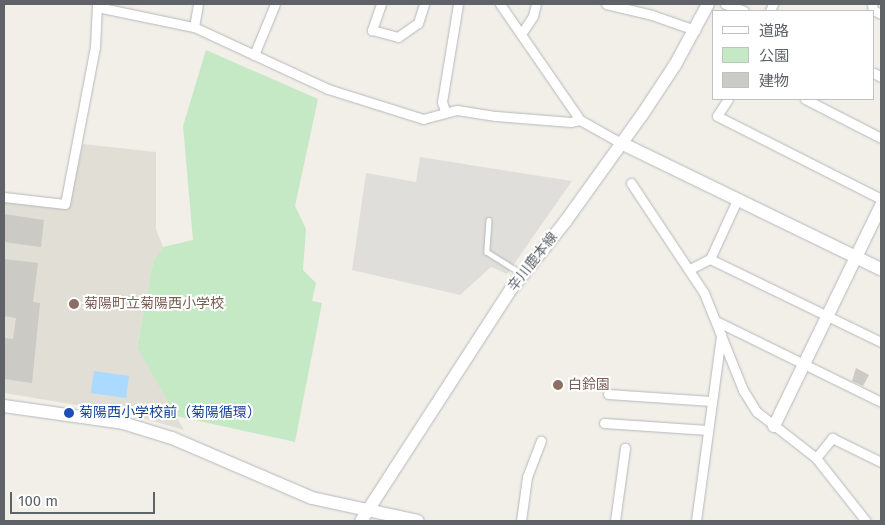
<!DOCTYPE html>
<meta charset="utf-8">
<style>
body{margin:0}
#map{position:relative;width:885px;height:525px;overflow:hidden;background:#f1efe8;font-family:"Fira Sans","Noto Sans JP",sans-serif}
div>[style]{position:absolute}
.industrial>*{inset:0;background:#e0deda}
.education>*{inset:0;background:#e1ded6}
.green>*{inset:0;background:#c5e8c5}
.water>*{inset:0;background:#aadaff}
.building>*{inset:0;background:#cccac5}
.roads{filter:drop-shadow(0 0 1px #b5b8bc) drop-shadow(0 0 1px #b5b8bc)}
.lane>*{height:4.5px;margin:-2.25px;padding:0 2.25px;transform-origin:2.25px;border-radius:2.25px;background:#fff}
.street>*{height:9px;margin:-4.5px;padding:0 4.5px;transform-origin:4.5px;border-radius:4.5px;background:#fff}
.secondary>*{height:12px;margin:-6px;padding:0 6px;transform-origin:6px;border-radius:6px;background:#fff}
.dots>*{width:14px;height:14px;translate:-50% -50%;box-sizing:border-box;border:2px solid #fff;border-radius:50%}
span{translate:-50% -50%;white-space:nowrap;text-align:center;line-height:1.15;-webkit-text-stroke:4px #fff;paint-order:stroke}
.street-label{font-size:14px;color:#5f6368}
.education-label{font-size:14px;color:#785e54}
.left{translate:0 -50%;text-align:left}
.transit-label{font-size:14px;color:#164399}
.frame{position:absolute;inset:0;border:5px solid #5f6368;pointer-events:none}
.legend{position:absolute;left:712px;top:10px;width:162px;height:90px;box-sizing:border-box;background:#fff;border:1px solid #bfc1c3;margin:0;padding:6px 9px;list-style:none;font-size:15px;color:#5f6368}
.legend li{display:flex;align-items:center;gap:10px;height:25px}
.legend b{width:25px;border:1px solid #bfc1c3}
.scale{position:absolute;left:10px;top:492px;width:145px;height:22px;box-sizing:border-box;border:2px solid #5f6368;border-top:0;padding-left:6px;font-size:15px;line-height:18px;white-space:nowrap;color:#5f6368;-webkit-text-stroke:4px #fff;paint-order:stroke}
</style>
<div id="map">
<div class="industrial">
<i style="clip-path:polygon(420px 157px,572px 181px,507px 274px,491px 267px,460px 295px,352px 270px,366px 173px,416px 182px)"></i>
</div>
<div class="education">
<i style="clip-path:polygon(83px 144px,156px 152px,156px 229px,163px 247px,153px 262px,137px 346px,184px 430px,125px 413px,4px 393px,4px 200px,68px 208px)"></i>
</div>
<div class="green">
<i style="clip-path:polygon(206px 50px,318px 99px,295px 206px,306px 229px,303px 270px,316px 283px,312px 301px,322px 303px,295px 442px,176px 416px,137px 347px,153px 262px,163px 247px,193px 240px,183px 126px)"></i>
</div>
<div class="water">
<i style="clip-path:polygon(94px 371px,129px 376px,126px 398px,91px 393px)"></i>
</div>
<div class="building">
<i style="clip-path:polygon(4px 214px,44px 220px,41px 247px,4px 242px)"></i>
<i style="clip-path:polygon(4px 259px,38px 263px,33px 302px,40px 303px,32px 383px,4px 379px,5px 338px,13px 339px,16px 318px,4px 316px)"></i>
<i style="clip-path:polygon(856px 368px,869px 375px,863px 386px,852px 381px)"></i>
</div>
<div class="roads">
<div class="lane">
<i style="left:489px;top:220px;width:32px;rotate:94deg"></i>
<i style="left:487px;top:252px;width:40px;rotate:32deg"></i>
</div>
<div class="street">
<i style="left:381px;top:4px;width:28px;rotate:109deg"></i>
<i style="left:372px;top:30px;width:27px;rotate:15deg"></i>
<i style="left:398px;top:37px;width:24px;rotate:-35deg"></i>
<i style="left:418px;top:23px;width:20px;rotate:-72deg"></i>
<i style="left:500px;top:4px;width:141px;rotate:55.4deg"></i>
<i style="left:580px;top:120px;width:47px;rotate:29.3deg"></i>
<i style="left:606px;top:4px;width:47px;rotate:13.4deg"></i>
<i style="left:652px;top:15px;width:46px;rotate:19.2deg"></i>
<i style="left:725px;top:4px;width:20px;rotate:20deg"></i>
<i style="left:872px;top:4px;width:6px;rotate:81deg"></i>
<i style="left:873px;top:10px;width:9px;rotate:27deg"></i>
<i style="left:97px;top:7px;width:99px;rotate:11.7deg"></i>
<i style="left:194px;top:27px;width:148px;rotate:24.8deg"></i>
<i style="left:328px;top:89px;width:100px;rotate:17.5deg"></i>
<i style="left:423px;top:119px;width:35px;rotate:-15deg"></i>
<i style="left:457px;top:110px;width:39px;rotate:9deg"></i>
<i style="left:496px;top:116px;width:75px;rotate:4.6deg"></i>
<i style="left:571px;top:122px;width:9px;rotate:-13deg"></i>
<i style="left:770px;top:11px;width:8px;rotate:-67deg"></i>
<i style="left:194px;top:27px;width:23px;rotate:-80deg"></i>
<i style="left:521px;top:34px;width:22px;rotate:-56deg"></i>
<i style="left:533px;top:16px;width:12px;rotate:-76deg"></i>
<i style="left:254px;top:55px;width:55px;rotate:-67.6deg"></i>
<i style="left:874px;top:73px;width:8px;rotate:30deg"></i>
<i style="left:728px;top:99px;width:20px;rotate:123deg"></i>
<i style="left:717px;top:116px;width:184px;rotate:26.8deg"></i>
<i style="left:805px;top:99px;width:85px;rotate:27.2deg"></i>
<i style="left:445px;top:111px;width:9px;rotate:-108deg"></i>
<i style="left:442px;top:102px;width:99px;rotate:-80.7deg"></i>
<i style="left:631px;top:183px;width:132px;rotate:56.4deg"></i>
<i style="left:704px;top:293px;width:105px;rotate:68.1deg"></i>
<i style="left:743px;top:390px;width:26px;rotate:58deg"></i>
<i style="left:757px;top:412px;width:75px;rotate:37.9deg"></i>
<i style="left:816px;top:458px;width:80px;rotate:51.6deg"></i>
<i style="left:4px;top:197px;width:61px;rotate:6.5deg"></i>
<i style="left:65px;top:204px;width:160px;rotate:-79.2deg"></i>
<i style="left:95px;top:47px;width:43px;rotate:-87.3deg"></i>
<i style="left:710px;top:259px;width:190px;rotate:25.9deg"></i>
<i style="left:690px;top:269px;width:22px;rotate:-27deg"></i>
<i style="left:710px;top:259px;width:65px;rotate:-65.4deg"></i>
<i style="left:716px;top:321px;width:184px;rotate:26.1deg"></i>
<i style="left:608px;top:394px;width:103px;rotate:3.9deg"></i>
<i style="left:604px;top:423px;width:104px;rotate:3.9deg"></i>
<i style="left:816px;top:458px;width:26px;rotate:-51deg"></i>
<i style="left:832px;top:438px;width:55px;rotate:26.1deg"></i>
<i style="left:521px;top:521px;width:44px;rotate:-82.2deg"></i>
<i style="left:527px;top:477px;width:39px;rotate:-69deg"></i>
<i style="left:615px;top:521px;width:74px;rotate:-82.2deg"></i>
<i style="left:696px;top:521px;width:188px;rotate:-82.3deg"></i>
</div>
<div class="secondary">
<i style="left:621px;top:143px;width:289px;rotate:25.9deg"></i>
<i style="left:4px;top:406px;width:120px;rotate:8.1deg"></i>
<i style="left:123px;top:423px;width:51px;rotate:17deg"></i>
<i style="left:172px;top:438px;width:152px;rotate:23.2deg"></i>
<i style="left:312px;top:498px;width:108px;rotate:12.2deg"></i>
<i style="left:774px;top:426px;width:245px;rotate:-64.1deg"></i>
<i style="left:361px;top:521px;width:278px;rotate:-57.1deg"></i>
<i style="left:512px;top:288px;width:85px;rotate:-51.2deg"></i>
<i style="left:565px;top:222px;width:132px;rotate:-54.3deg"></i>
<i style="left:642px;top:115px;width:60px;rotate:-56.6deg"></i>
<i style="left:675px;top:65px;width:69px;rotate:-61.6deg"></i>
</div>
</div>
<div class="dots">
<i style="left:74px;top:304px;background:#8d6e63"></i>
<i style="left:558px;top:385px;background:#8d6e63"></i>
<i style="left:69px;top:413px;background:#1a4fb4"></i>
</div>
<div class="street-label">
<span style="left:533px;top:262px;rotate:-52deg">辛川鹿本線</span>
</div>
<div class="education-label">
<span class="left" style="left:84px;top:304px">菊陽町立菊陽西小学校</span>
<span class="left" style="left:568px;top:385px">白鈴園</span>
</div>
<div class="transit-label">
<span class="left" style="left:79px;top:413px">菊陽西小学校前（菊陽循環）</span>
</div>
<div class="frame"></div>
<ul class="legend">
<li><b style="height:6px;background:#fff"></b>道路</li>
<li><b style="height:14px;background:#c5e8c5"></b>公園</li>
<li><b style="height:14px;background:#cccac5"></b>建物</li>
</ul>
<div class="scale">100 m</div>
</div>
